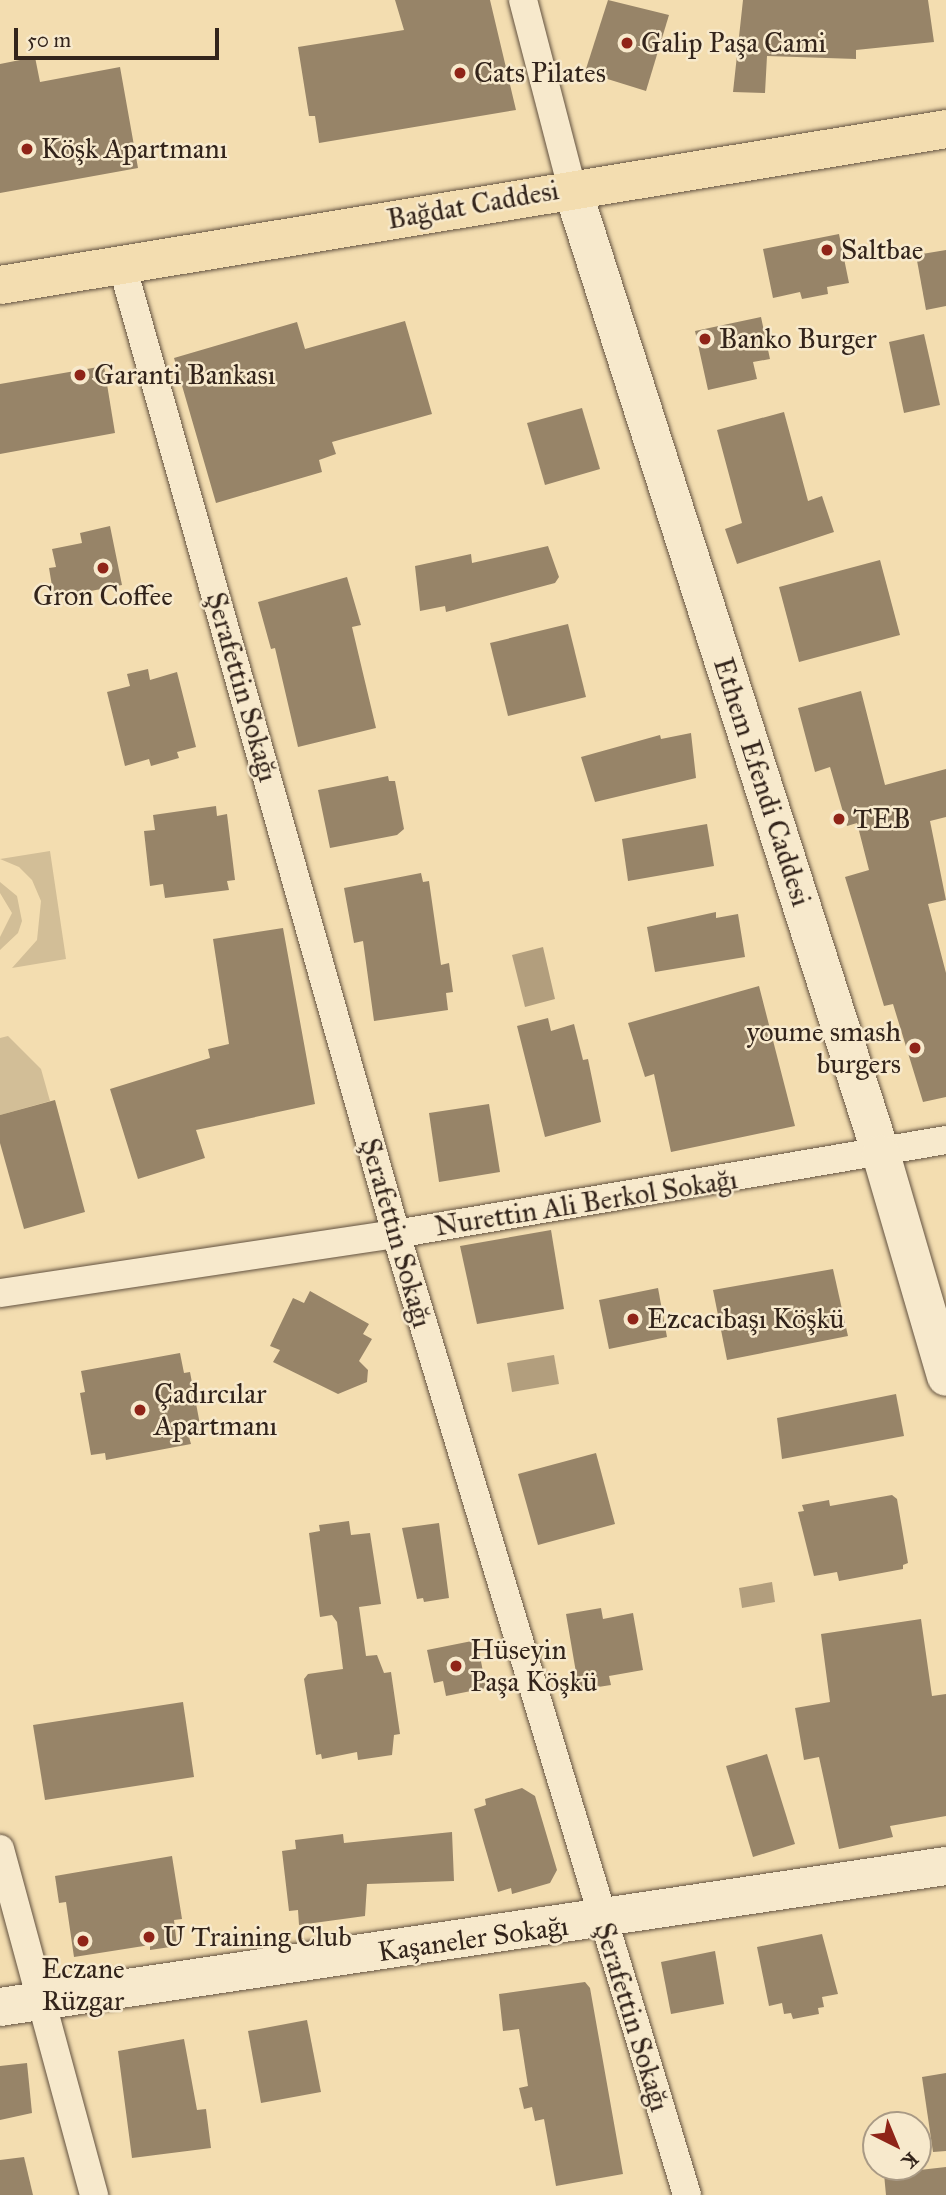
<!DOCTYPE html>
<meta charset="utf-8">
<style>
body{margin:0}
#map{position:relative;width:946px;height:2195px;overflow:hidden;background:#f3ddb0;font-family:"IM FELL Great Primer",serif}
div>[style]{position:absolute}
.green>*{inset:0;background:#d2be97}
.water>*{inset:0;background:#b29e7d}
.building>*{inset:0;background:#978468}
.roads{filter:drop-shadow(0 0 2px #635240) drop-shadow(0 0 2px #635240)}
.street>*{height:28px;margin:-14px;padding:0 14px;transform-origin:14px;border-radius:14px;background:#f7e9cc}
.secondary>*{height:38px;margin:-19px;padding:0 19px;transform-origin:19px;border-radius:19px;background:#f7e9cc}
.primary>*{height:38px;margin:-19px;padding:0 19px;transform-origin:19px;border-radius:19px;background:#f3ddb0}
.dots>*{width:19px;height:19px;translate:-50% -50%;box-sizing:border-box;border:4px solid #f7e9cc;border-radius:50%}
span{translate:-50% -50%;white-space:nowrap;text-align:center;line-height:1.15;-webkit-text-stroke:5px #f7e9cc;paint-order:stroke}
.poi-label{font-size:28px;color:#33241b}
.left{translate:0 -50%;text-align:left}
.right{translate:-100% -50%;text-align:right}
.street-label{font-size:28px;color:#33241b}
.north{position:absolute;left:862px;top:2111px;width:70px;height:70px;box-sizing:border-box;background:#f7e9cc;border:2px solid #a99a85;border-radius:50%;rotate:137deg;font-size:19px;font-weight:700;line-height:28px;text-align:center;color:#33241b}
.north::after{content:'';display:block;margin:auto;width:24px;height:32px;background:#8f2418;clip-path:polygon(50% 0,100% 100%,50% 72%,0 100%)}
.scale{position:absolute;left:14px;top:28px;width:205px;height:32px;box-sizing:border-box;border:4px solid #33241b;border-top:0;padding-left:9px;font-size:21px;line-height:24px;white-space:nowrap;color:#33241b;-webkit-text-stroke:5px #f7e9cc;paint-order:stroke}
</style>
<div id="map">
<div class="green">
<i style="clip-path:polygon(50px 851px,66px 959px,12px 968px,37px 940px,41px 901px,32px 880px,19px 867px,0 859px)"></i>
<i style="clip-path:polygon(0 882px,17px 896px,22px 921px,18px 933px,0 950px,0 937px,12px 913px,0 893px)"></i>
<i style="clip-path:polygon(8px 1036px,41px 1069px,50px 1101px,0 1115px,0 1038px)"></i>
</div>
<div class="water">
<i style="clip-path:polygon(543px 947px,555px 999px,525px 1007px,512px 955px)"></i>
<i style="clip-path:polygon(554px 1355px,559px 1384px,512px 1392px,507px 1363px)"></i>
<i style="clip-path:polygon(772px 1582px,775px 1602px,742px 1608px,739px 1588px)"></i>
</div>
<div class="building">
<i style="clip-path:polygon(395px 0,490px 0,516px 110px,319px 143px,315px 116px,309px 116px,298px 47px,404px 30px)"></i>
<i style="clip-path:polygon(608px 0,669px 15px,646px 91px,585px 72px)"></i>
<i style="clip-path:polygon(743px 0,928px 0,934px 42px,856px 50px,856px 59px,767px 56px,765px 93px,733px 92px)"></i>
<i style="clip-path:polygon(35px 57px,40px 82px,120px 67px,138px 168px,0 193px,0 64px)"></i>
<i style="clip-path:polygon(839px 234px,849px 283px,827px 287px,828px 294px,802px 299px,800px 292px,773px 298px,763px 249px)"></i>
<i style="clip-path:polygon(946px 250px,946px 306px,926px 310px,916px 255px)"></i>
<i style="clip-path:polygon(761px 317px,770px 359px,753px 362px,757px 379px,708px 390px,695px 331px)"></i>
<i style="clip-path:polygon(405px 321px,432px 414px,332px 442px,336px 454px,319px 460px,322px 472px,216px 503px,174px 358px,297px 322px,305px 349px)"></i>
<i style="clip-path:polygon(924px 334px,940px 405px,904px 413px,889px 342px)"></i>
<i style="clip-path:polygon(104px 366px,115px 433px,0 454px,0 384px)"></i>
<i style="clip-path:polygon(582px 408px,600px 469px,545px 485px,527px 423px)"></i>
<i style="clip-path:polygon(784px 412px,808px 501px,822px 496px,834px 532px,737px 564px,725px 529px,742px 523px,717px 430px)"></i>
<i style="clip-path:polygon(110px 526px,122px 585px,54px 598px,49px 568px,56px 567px,52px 549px,82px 543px,80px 533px)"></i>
<i style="clip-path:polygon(548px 546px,559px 577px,555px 583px,446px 612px,445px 606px,420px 611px,415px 566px,471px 554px,472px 563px)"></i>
<i style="clip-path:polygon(880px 560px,900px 635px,799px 662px,779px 587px)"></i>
<i style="clip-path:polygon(347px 577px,361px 625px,352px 627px,376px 728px,298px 747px,275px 648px,271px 649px,258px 602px)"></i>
<i style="clip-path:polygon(568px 624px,586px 697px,508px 716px,490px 643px)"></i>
<i style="clip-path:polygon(148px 669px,150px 680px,177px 672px,196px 747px,177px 752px,179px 758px,151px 766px,149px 759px,125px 766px,107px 692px,130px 686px,127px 674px)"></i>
<i style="clip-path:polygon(861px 691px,885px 785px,946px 769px,946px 817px,930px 821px,946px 900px,928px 904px,946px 973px,946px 1097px,923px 1102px,893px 1004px,884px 1006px,845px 877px,869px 870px,857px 823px,847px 826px,830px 767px,815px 772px,798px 708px)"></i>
<i style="clip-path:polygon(691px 733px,696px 778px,595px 802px,581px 757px,660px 735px,661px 739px)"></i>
<i style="clip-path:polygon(388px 776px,389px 781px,395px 781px,404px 829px,397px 835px,330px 848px,318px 790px)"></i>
<i style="clip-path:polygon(216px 806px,217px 816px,227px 814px,235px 880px,227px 881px,229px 890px,165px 898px,163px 884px,150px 886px,144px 831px,155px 830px,153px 815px)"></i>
<i style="clip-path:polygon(707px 824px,714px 866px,628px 881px,622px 839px)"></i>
<i style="clip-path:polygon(421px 873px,423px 882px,429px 881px,441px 965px,449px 963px,453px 992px,446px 993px,448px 1010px,374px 1021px,363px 941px,354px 943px,344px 888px)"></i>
<i style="clip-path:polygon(716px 912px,716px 918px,738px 914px,745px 957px,655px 972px,647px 927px)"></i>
<i style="clip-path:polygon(283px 928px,315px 1104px,196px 1130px,205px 1158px,138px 1179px,110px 1089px,210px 1058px,208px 1049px,229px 1044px,213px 939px)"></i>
<i style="clip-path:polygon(759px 986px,795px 1126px,671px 1152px,654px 1074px,645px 1077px,628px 1023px)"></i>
<i style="clip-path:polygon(548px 1018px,551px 1031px,574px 1024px,583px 1060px,588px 1059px,601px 1122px,545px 1137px,517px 1026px)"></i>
<i style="clip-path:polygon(55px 1100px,85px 1212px,24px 1229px,0 1143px,0 1115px)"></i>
<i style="clip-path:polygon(489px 1104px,500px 1172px,439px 1182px,429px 1113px)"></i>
<i style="clip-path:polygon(551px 1230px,564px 1309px,477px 1324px,460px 1246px)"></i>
<i style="clip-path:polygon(833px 1269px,848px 1336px,727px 1360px,713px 1290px)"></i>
<i style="clip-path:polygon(658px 1288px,667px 1337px,609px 1349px,599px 1300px)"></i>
<i style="clip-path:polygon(310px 1291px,369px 1324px,363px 1334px,372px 1339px,359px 1361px,368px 1370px,367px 1382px,338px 1394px,273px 1362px,280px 1350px,270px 1346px,293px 1298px,304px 1303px)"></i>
<i style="clip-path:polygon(180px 1353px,184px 1373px,190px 1372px,202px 1435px,189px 1437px,191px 1444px,138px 1454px,106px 1460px,105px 1453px,91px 1455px,80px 1393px,85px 1392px,81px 1371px)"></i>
<i style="clip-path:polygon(896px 1394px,904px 1436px,782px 1459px,777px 1418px)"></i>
<i style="clip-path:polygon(596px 1453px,615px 1524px,538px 1545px,518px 1474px)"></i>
<i style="clip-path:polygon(892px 1495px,897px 1499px,908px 1563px,903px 1565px,903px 1569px,839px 1581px,837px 1572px,814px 1576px,798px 1512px,804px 1511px,802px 1505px,829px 1500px,830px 1506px)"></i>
<i style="clip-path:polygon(349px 1521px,351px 1535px,370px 1533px,381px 1604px,359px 1607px,366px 1656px,377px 1655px,384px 1673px,391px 1672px,400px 1734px,394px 1735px,392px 1755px,358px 1760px,357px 1752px,322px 1759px,321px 1754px,316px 1755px,304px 1679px,308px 1674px,343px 1669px,337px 1622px,332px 1615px,320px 1617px,309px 1533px,320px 1531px,319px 1525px)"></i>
<i style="clip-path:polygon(439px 1523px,449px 1598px,424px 1602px,423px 1598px,417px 1599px,402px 1528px)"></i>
<i style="clip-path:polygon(601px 1608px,603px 1619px,633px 1613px,643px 1670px,609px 1676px,611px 1685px,579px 1690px,566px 1614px)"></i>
<i style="clip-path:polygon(921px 1619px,932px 1696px,946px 1694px,946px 1816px,890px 1826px,893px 1837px,839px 1849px,819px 1757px,804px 1760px,795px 1708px,830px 1702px,821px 1634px)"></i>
<i style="clip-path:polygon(477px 1640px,486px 1688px,446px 1696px,443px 1681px,434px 1683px,427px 1650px)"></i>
<i style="clip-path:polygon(183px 1702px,194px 1777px,45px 1800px,33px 1725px)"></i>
<i style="clip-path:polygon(767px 1754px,795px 1844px,753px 1857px,726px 1766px)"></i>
<i style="clip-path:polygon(522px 1788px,535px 1796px,557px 1870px,550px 1883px,512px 1894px,511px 1888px,498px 1892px,474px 1809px,486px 1805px,485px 1799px)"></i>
<i style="clip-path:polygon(452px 1832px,454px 1881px,367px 1884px,365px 1916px,299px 1925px,298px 1910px,289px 1911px,282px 1851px,296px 1849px,295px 1840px,343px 1834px,344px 1843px)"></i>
<i style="clip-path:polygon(172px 1856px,182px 1919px,174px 1920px,177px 1946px,150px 1950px,150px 1945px,74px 1957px,66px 1902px,59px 1903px,55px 1876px)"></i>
<i style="clip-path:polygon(822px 1934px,838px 1994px,822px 1997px,824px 2007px,818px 2008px,819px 2014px,793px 2019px,791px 2013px,784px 2014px,782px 2003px,769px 2006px,757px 1947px)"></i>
<i style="clip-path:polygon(715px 1951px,724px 2004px,671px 2014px,661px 1962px)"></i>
<i style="clip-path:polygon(585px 1982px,590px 1988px,623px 2174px,556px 2186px,544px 2119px,535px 2121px,532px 2107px,524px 2109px,519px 2088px,528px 2086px,519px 2029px,503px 2031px,499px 1994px)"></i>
<i style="clip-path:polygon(307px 2020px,321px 2092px,261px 2103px,248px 2031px)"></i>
<i style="clip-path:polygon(184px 2039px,197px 2110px,206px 2109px,211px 2148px,132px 2158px,118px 2051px)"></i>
<i style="clip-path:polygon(27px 2063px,32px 2113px,0 2120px,0 2066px)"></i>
<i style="clip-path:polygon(946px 2073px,946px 2151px,933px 2152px,922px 2077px)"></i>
<i style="clip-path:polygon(24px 2157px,33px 2195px,0 2195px,0 2160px)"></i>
<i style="clip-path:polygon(946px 2167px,946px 2195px,886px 2195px,884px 2174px)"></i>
</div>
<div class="roads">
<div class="street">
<i style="left:523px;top:0;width:194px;rotate:75.4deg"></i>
<i style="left:122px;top:265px;width:1007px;rotate:74.21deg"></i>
<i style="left:396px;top:1234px;width:1004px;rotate:73.15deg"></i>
<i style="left:0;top:1293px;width:400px;rotate:-8.5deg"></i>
<i style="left:396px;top:1234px;width:558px;rotate:-9.7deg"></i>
<i style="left:0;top:1849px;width:359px;rotate:74.8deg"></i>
</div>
<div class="secondary">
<i style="left:572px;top:188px;width:1014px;rotate:72.26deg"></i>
<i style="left:881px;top:1154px;width:232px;rotate:73.7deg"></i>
<i style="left:0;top:2007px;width:956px;rotate:-8.48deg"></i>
</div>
<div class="primary">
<i style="left:0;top:285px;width:959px;rotate:-9.36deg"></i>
</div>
</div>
<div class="dots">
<i style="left:627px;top:43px;background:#8f2418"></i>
<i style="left:460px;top:73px;background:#8f2418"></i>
<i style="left:27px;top:149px;background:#8f2418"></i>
<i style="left:827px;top:250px;background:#8f2418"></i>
<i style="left:705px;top:339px;background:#8f2418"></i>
<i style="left:80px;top:375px;background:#8f2418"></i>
<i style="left:103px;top:568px;background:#8f2418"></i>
<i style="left:839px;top:819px;background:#8f2418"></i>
<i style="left:915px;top:1048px;background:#8f2418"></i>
<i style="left:633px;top:1319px;background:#8f2418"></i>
<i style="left:140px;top:1410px;background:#8f2418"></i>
<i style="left:456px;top:1666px;background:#8f2418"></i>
<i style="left:149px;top:1937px;background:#8f2418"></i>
<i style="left:83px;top:1941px;background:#8f2418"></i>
</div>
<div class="poi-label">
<span class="left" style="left:641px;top:43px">Galip Paşa Cami</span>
<span class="left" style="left:474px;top:73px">Cats Pilates</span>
<span class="left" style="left:41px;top:149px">Köşk Apartmanı</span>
<span class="left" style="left:841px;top:250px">Saltbae</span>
<span class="left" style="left:719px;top:339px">Banko Burger</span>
<span class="left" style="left:94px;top:375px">Garanti Bankası</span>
<span style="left:103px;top:596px">Gron Coffee</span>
<span class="left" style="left:853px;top:819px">TEB</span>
<span class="right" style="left:901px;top:1048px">youme smash<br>burgers</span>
<span class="left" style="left:647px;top:1319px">Ezcacıbaşı Köşkü</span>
<span class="left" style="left:154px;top:1410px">Çadırcılar<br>Apartmanı</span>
<span class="left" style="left:470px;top:1666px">Hüseyin<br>Paşa Köşkü</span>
<span class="left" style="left:163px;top:1937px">U Training Club</span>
<span style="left:83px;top:1985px">Eczane<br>Rüzgar</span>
</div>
<div class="street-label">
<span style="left:473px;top:205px;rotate:-10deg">Bağdat Caddesi</span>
<span style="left:242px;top:687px;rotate:74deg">Şerafettin Sokağı</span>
<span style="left:762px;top:782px;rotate:72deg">Ethem Efendi Caddesi</span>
<span style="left:586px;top:1203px;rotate:-9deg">Nurettin Ali Berkol Sokağı</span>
<span style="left:396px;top:1233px;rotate:74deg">Şerafettin Sokağı</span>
<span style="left:473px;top:1939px;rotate:-8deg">Kaşaneler Sokağı</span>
<span style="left:632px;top:2017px;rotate:73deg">Şerafettin Sokağı</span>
</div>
<div class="north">K</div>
<div class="scale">50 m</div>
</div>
